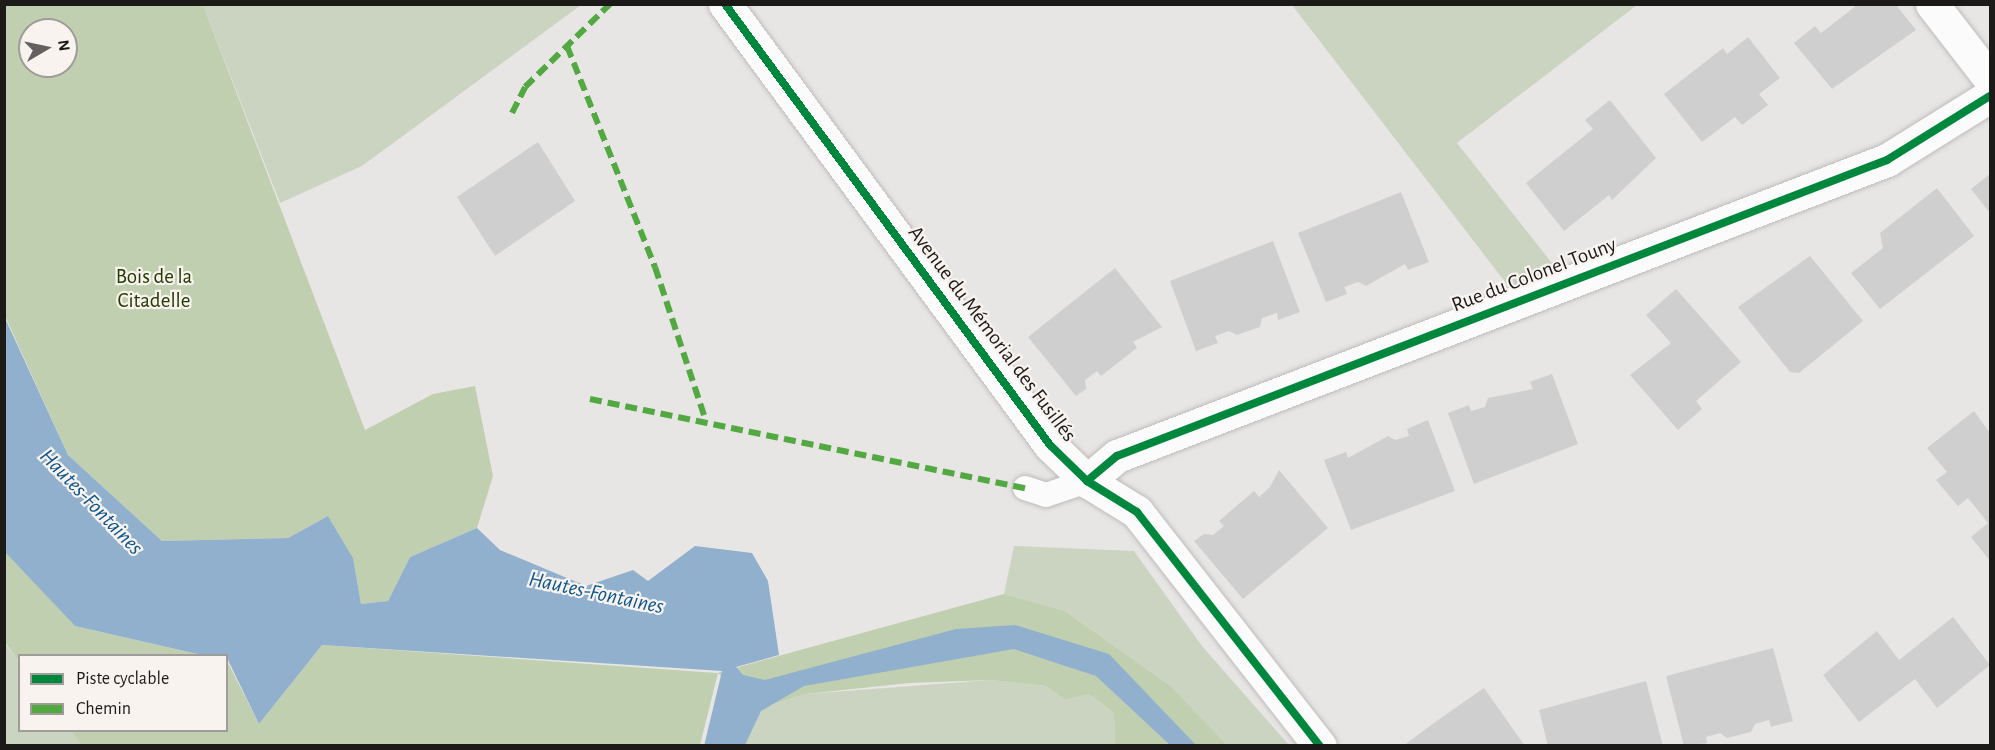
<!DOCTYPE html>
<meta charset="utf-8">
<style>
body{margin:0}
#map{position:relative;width:1995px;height:750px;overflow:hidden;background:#e8e6e4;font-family:"Alegreya Sans",sans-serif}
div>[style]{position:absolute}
.green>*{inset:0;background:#cbd4c1}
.forest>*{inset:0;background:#c0cfb0}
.water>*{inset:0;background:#90b0cd}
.building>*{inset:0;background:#d0cfcf}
.roads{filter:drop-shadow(0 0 2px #bebcbb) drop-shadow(0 0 2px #bebcbb)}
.lane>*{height:24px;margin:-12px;padding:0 12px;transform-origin:12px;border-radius:12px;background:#fcfbfb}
.street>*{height:33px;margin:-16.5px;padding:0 16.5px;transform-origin:16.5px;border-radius:16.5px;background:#fcfbfb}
.quiet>*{height:6px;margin-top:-3px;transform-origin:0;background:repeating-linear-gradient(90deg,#52a942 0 12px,transparent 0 18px)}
.cycleway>*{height:8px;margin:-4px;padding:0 4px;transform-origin:4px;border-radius:4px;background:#00873e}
span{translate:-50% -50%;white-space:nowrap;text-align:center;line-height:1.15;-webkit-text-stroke:4.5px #f8f3ef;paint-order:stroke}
.street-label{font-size:21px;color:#1c1a19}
.park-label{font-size:21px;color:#233c00}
.water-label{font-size:22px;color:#0c568d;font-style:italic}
.frame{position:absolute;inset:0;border:6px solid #1c1a19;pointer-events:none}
.legend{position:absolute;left:18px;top:654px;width:210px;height:78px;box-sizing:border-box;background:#f8f3ef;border:2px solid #a09c99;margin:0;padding:8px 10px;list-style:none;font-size:18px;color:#1c1a19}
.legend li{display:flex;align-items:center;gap:12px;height:30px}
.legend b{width:30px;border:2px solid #a09c99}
.north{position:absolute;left:18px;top:18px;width:60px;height:60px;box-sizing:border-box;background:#f8f3ef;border:2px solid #a09c99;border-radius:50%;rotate:81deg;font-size:16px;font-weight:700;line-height:24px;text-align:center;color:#1c1a19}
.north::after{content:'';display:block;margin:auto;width:21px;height:27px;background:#636160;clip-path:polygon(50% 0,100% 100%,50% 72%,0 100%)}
</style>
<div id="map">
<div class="green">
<i style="clip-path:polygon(203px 5px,581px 5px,362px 166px,280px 203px)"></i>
<i style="clip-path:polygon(1292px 5px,1637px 5px,1457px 143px,1567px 282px,1519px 300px)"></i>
<i style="clip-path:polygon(1014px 546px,1134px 551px,1202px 646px,1289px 745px,1227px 745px,1172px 687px,1065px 611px,1004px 594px)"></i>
<i style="clip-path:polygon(4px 642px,19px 662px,20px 730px,71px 731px,83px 745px,5px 745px)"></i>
<i style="clip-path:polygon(990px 680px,1046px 686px,1065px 700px,1089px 694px,1114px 713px,1115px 745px,744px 746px,758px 709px,806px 694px)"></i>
</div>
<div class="forest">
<i style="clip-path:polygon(evenodd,4px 5px,203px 5px,365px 430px,433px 394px,475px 386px,493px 476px,477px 528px,410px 557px,388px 601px,361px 604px,353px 558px,328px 516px,288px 538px,162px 541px,68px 455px,5px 316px,4px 5px,30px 30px,66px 30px,66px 66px,30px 66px,30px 30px)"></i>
<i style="clip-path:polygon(4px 550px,75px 626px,202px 655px,20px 656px,19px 662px,5px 642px)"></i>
<i style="clip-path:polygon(1004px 594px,1065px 611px,1172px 687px,1227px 745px,1115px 745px,1114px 713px,1089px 694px,1065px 700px,1046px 686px,990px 680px,909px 683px,806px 694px,758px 709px,718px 673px,700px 745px,83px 746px,71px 731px,226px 730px,227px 661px,259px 724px,322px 645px,717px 673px)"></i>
</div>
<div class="water">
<i style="clip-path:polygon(4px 316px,68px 455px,162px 541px,288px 538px,328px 516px,353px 558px,361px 604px,388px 601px,410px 557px,477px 528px,500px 550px,586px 586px,633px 570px,648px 581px,695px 546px,752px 553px,768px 581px,779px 655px,736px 667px,743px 675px,765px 680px,956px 629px,1015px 625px,1109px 654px,1196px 745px,1170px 745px,1096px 676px,1014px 649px,804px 686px,761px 711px,745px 745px,704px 746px,722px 671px,322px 645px,259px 724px,226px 656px,202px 655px,75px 626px,6px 553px)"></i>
</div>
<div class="building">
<i style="clip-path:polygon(1857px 5px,1896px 5px,1916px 30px,1832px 89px,1794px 43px,1815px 26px,1821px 33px)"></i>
<i style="clip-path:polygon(1748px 37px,1780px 78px,1759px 94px,1768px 105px,1742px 125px,1735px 117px,1702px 142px,1664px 94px,1723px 48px,1727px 54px)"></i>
<i style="clip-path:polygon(1610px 100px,1656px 158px,1612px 200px,1609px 195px,1564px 231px,1526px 183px,1593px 129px,1585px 120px)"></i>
<i style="clip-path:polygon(538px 142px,575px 201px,495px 256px,457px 197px)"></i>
<i style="clip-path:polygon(1990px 174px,1990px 213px,1971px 189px)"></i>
<i style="clip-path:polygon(1937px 188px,1974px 236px,1880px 309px,1851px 273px,1883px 248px,1880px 233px)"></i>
<i style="clip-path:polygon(1401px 192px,1429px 262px,1408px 270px,1405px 264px,1366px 286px,1358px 282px,1344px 287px,1347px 294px,1326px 302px,1298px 233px)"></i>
<i style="clip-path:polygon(1273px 241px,1300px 312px,1278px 320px,1277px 313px,1262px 318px,1260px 327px,1237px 335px,1229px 331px,1215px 336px,1218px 343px,1196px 351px,1170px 281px)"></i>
<i style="clip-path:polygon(1810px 256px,1863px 321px,1799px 373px,1790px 372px,1738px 307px)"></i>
<i style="clip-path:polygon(1115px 268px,1162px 327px,1133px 342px,1137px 348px,1101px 376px,1097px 371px,1085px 380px,1086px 389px,1076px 396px,1028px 337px)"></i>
<i style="clip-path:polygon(1676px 289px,1741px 362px,1696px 401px,1702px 409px,1678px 430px,1630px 375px,1671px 343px,1646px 315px)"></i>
<i style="clip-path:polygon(1552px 374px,1578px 444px,1474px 484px,1448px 413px,1469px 405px,1471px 411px,1485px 407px,1488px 398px,1533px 389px,1530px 382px)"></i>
<i style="clip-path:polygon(1974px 411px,1990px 433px,1990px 561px,1971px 537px,1988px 523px,1968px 498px,1958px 506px,1936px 480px,1947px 472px,1927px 448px)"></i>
<i style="clip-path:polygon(1428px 420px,1455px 491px,1351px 530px,1324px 460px,1346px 452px,1348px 458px,1388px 436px,1395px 440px,1409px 436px,1407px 429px)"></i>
<i style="clip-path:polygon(1279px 470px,1328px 528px,1243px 599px,1194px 541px,1204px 534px,1213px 535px,1224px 526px,1219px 521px,1254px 491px,1259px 497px,1270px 487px)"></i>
<i style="clip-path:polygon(1953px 617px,1990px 665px,1937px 708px,1915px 679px,1859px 722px,1823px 675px,1877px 631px,1899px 660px)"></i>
<i style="clip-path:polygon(1773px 648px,1793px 721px,1771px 727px,1769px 720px,1755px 724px,1751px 732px,1727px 738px,1720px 733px,1706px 737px,1707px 743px,1684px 746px,1666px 676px)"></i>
<i style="clip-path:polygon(1646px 681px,1663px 746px,1548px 746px,1539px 710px)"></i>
<i style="clip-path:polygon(1484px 688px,1525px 746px,1403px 746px,1438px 720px)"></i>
</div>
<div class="roads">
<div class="lane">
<i style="left:1025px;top:488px;width:22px;rotate:18deg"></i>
<i style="left:1046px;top:495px;width:43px;rotate:-18.9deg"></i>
</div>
<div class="street">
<i style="left:725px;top:4px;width:548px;rotate:53.61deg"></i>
<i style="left:1050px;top:445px;width:52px;rotate:44.2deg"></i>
<i style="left:1087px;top:481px;width:59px;rotate:31.8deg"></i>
<i style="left:1137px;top:512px;width:297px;rotate:52deg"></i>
<i style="left:1932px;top:4px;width:95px;rotate:52.3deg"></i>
<i style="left:1087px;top:481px;width:39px;rotate:-40deg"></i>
<i style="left:1117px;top:456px;width:825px;rotate:-21.03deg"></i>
<i style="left:1887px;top:160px;width:121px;rotate:-31.9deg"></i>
</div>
</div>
<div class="quiet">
<i style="left:567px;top:46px;width:238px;rotate:68.3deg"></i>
<i style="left:655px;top:267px;width:162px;rotate:71.7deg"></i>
<i style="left:512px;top:113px;width:29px;rotate:-63deg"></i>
<i style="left:525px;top:87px;width:119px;rotate:-44.3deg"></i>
<i style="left:590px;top:399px;width:444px;rotate:11.6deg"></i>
</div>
<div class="cycleway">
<i style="left:725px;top:4px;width:548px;rotate:53.61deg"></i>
<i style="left:1050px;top:445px;width:52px;rotate:44.2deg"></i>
<i style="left:1087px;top:481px;width:59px;rotate:31.8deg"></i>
<i style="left:1137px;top:512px;width:297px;rotate:52deg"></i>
<i style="left:1087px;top:481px;width:39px;rotate:-40deg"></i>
<i style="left:1117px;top:456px;width:825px;rotate:-21.03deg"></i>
<i style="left:1887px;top:160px;width:121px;rotate:-31.9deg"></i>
</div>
<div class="street-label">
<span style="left:1534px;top:275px;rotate:-21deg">Rue du Colonel Touny</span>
<span style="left:992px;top:334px;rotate:53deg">Avenue du Mémorial des Fusillés</span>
</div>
<div class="park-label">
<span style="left:154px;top:289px">Bois de la<br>Citadelle</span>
</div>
<div class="water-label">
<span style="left:91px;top:502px;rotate:46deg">Hautes-Fontaines</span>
<span style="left:596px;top:593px;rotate:12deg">Hautes-Fontaines</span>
</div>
<div class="frame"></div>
<ul class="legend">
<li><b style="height:8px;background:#00873e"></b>Piste cyclable</li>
<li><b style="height:8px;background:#52a942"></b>Chemin</li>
</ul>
<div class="north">N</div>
</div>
